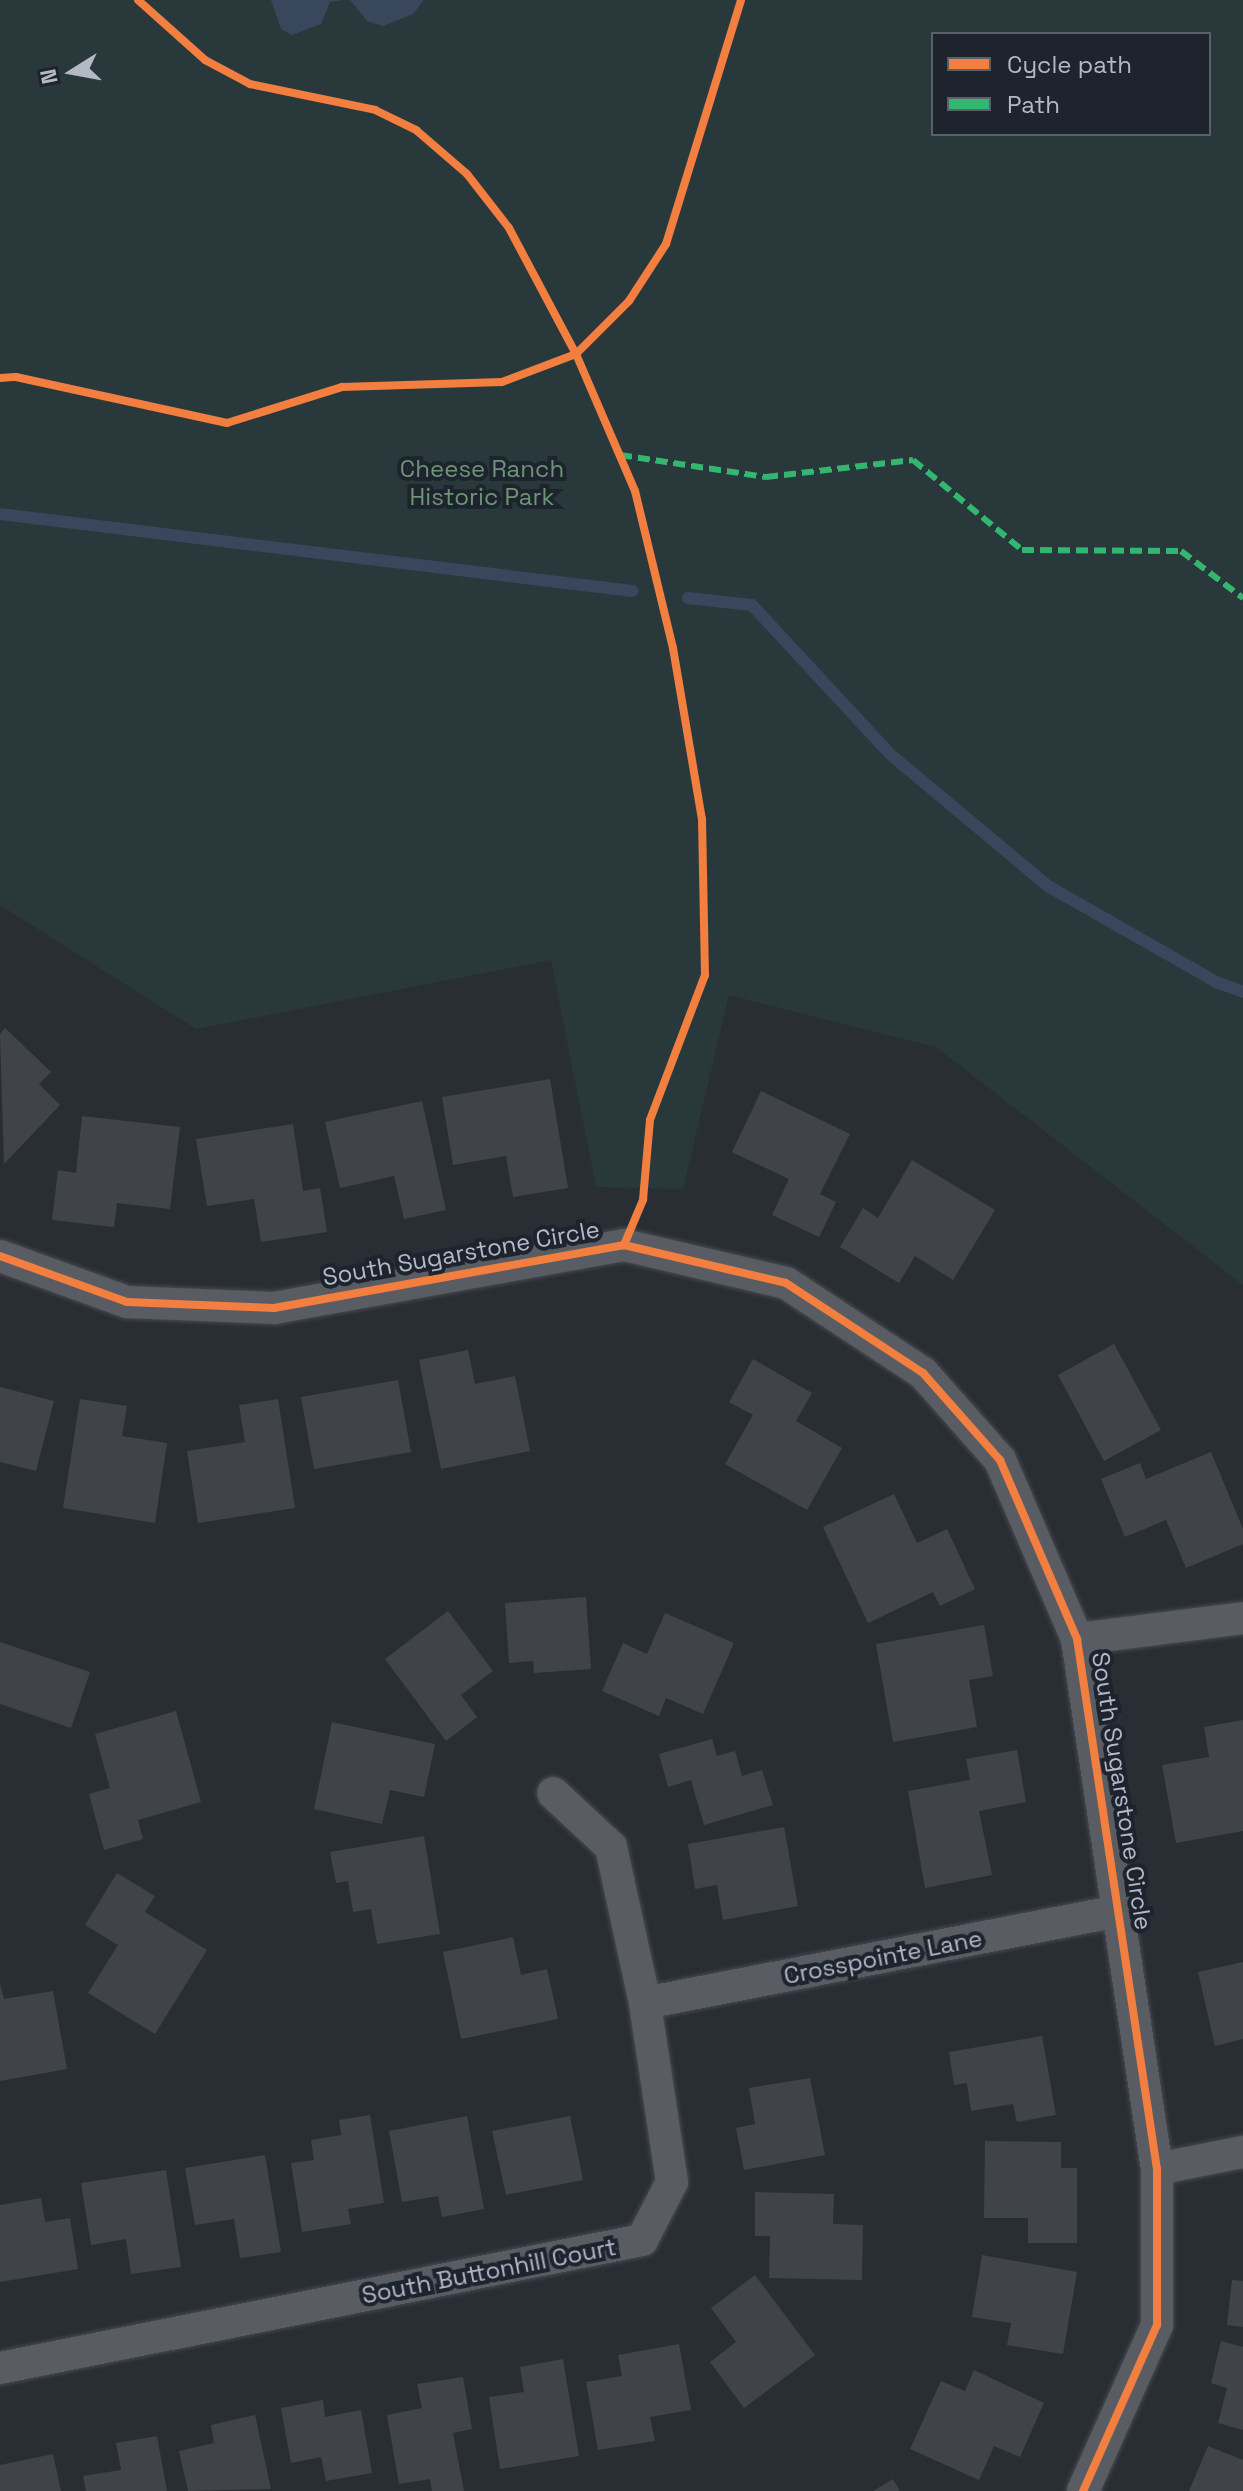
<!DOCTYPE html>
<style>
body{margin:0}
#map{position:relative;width:1243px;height:2491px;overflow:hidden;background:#292e34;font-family:"Space Grotesk",sans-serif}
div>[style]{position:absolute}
.green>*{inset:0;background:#29393b}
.water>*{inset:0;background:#39475c}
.stream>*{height:12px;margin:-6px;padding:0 6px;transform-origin:6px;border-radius:6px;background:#39475c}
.building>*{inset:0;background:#404449}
.roads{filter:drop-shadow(0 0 2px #474a4f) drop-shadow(0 0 2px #474a4f)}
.street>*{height:32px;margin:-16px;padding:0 16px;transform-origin:16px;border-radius:16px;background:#595c62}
.quiet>*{height:6px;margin-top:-3px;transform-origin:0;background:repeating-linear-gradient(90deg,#33b770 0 12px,transparent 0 18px)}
.cycleway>*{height:8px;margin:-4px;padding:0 4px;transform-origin:4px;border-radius:4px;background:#f27e40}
span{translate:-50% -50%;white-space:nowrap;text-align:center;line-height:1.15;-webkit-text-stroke:8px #1d242e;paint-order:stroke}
.park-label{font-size:24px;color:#6c9475}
.street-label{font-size:24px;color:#b3bac5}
.legend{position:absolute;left:931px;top:32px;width:280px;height:104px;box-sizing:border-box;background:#1d242e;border:2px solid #59606a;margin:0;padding:10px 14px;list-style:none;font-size:24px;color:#b3bac5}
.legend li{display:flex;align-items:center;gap:16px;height:40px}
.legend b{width:40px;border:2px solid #59606a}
.north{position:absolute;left:32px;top:32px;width:80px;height:80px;-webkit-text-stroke:6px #1d242e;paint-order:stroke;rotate:259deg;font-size:22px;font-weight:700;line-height:32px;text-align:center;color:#b3bac5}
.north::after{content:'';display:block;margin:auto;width:28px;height:36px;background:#b3bac5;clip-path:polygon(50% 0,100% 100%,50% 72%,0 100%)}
</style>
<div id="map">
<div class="green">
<i style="clip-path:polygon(evenodd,0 0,1243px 0,1243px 1285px,936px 1047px,729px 995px,683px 1189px,596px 1187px,551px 960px,196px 1029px,0 905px,0 0,933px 34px,1209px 34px,1209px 134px,933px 134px,933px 34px)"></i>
</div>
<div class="water">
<i style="clip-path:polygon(271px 0,343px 0,330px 2px,321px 24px,292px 35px,281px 29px)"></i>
<i style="clip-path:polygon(350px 0,424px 0,413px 14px,383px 26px,367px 21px)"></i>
</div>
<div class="stream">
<i style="left:0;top:514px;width:637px;rotate:6.95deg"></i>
<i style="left:688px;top:598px;width:64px;rotate:6.2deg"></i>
<i style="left:752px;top:605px;width:203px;rotate:47.2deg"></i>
<i style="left:890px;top:754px;width:206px;rotate:39.9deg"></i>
<i style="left:1048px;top:886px;width:193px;rotate:29.7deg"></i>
<i style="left:1216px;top:982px;width:29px;rotate:20deg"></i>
</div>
<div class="building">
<i style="clip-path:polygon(5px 1028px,51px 1072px,39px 1084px,60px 1105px,4px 1164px,0 1034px)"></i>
<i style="clip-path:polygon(550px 1079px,568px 1188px,513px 1197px,506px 1156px,453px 1165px,442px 1097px)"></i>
<i style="clip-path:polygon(761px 1091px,850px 1134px,820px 1194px,836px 1202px,819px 1237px,772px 1215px,789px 1179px,732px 1152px)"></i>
<i style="clip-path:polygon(422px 1101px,446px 1210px,404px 1219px,394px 1176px,340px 1188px,325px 1122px)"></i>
<i style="clip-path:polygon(82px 1116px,180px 1127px,170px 1209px,117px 1203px,114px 1227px,52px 1220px,58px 1170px,76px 1173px)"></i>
<i style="clip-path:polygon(293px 1124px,303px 1191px,320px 1188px,327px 1232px,261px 1242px,254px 1199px,207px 1206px,196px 1139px)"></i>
<i style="clip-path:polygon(912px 1160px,995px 1210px,953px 1280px,915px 1256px,899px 1283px,840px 1247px,863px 1208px,878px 1218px)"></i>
<i style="clip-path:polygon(1114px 1344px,1161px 1430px,1104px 1461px,1058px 1375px)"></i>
<i style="clip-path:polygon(468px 1350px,475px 1384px,515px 1376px,530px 1451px,441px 1469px,419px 1360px)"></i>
<i style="clip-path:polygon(753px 1359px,812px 1393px,796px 1421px,842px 1448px,807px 1510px,725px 1464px,753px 1415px,729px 1402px)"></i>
<i style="clip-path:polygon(398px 1380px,411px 1452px,314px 1469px,301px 1397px)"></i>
<i style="clip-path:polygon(0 1387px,54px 1401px,36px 1471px,0 1462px)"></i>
<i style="clip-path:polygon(80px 1399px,127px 1406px,122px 1436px,167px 1443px,155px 1523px,63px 1508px)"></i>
<i style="clip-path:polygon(278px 1399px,295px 1508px,198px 1523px,187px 1451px,245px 1442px,239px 1405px)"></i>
<i style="clip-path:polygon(1211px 1452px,1243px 1529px,1243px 1544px,1186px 1568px,1166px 1520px,1125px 1537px,1101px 1479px,1140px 1463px,1146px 1479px)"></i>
<i style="clip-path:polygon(894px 1494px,917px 1543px,947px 1529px,975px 1589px,940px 1606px,933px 1592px,868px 1623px,823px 1527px)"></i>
<i style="clip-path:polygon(586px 1597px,591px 1669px,534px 1673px,533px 1661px,509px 1663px,505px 1603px)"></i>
<i style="clip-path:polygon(448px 1611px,493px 1671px,461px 1695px,477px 1717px,446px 1741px,385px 1659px)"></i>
<i style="clip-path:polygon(665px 1613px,734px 1643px,703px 1714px,666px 1698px,659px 1716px,602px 1691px,623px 1643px,647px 1654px)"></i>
<i style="clip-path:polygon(984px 1625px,993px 1676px,969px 1680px,977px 1727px,893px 1742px,876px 1644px)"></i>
<i style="clip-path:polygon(0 1642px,90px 1672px,71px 1728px,0 1704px)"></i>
<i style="clip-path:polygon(176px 1711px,201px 1802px,138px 1820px,143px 1839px,104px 1850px,89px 1794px,110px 1788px,95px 1734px)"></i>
<i style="clip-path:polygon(1243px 1720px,1243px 1831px,1176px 1843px,1162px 1765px,1209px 1757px,1204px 1727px)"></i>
<i style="clip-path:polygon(332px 1722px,435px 1744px,424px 1797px,390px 1790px,382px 1824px,314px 1809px)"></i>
<i style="clip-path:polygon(712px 1739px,717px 1756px,735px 1751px,742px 1776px,762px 1770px,773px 1805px,704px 1825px,691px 1780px,668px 1787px,659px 1754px)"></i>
<i style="clip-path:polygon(1017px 1750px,1026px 1802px,979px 1811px,992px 1875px,925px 1888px,908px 1791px,970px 1780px,966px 1759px)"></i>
<i style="clip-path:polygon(784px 1827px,798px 1906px,723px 1920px,717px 1885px,695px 1889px,688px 1844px)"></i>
<i style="clip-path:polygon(424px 1836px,440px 1934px,377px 1944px,371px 1909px,353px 1912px,348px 1881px,336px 1883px,330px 1852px)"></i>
<i style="clip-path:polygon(117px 1873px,155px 1896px,145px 1912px,207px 1950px,155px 2034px,88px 1993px,118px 1945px,85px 1925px)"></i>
<i style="clip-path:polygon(513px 1937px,521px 1975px,547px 1969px,558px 2019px,461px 2039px,443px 1952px)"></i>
<i style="clip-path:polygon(1243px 1962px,1243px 2039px,1215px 2046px,1198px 1972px)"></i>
<i style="clip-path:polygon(0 1984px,4px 1999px,53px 1991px,67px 2069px,0 2081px)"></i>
<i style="clip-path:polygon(1042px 2036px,1056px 2115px,1017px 2122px,1013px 2104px,971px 2111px,967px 2083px,954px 2085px,949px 2052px)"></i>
<i style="clip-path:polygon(810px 2078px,825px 2155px,744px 2170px,736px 2128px,755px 2124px,749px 2088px)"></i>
<i style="clip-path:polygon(370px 2115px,384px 2203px,348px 2209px,351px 2224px,302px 2232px,291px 2163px,314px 2160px,311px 2140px,341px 2135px,339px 2120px)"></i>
<i style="clip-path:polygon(467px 2116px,484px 2209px,442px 2217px,438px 2196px,402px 2202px,389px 2131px)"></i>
<i style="clip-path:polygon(570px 2116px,583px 2180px,506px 2195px,492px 2131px)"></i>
<i style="clip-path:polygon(985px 2141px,1061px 2142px,1061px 2168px,1077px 2168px,1077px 2243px,1028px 2243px,1028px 2218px,984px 2218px)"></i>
<i style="clip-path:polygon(265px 2155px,281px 2252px,240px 2258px,234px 2219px,195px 2225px,185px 2168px)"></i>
<i style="clip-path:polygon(166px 2170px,181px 2267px,131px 2274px,126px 2239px,91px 2245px,81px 2183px)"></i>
<i style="clip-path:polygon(755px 2192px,834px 2194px,833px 2224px,863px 2225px,862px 2280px,769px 2278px,770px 2236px,755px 2236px)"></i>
<i style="clip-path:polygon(41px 2198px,45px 2222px,70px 2218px,78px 2269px,0 2282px,0 2205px)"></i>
<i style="clip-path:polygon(982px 2255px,1077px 2272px,1063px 2354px,1007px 2345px,1011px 2323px,972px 2317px)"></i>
<i style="clip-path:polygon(755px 2275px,815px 2355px,744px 2408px,710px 2362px,736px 2342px,711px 2308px)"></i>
<i style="clip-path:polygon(1232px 2280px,1243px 2281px,1243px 2327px,1227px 2325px)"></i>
<i style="clip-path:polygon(1221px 2341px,1243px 2347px,1243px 2430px,1218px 2423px,1227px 2388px,1211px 2383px)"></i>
<i style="clip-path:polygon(679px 2344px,691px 2410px,650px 2417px,655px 2441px,598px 2450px,586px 2382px,622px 2376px,618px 2355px)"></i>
<i style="clip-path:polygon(563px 2359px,579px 2456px,500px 2469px,489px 2397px,524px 2392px,520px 2367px)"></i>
<i style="clip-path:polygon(974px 2370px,1044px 2403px,1020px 2457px,994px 2446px,979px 2480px,910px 2449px,941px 2381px,965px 2391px)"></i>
<i style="clip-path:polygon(463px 2377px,472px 2429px,453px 2433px,464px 2491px,432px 2491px,430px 2479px,399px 2484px,387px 2415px,422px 2408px,417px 2384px)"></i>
<i style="clip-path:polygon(323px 2400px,325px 2417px,361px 2410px,372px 2473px,326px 2481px,321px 2457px,291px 2463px,281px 2408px)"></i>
<i style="clip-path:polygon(255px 2415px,271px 2489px,188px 2491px,179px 2451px,214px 2443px,211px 2425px)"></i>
<i style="clip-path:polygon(157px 2436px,167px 2491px,86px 2491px,83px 2476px,121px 2470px,116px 2443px)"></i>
<i style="clip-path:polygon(1208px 2446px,1243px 2460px,1243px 2491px,1189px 2491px)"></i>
<i style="clip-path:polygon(53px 2454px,61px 2491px,0 2491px,0 2465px)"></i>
<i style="clip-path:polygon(893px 2479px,900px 2491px,873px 2491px)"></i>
</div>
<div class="roads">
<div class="street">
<i style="left:0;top:1256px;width:135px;rotate:19.9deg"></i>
<i style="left:127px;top:1302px;width:147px;rotate:2.3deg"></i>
<i style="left:274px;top:1308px;width:356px;rotate:-10.2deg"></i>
<i style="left:624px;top:1245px;width:166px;rotate:13.2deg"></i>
<i style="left:786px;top:1283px;width:164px;rotate:33.3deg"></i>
<i style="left:923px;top:1373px;width:116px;rotate:48.5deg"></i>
<i style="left:1000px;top:1460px;width:195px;rotate:66.7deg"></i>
<i style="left:1077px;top:1639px;width:536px;rotate:81.42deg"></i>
<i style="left:1157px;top:2169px;width:156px;rotate:90deg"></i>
<i style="left:1157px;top:2325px;width:182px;rotate:114deg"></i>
<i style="left:1077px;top:1639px;width:167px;rotate:-7.2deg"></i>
<i style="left:645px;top:2003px;width:486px;rotate:-11deg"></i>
<i style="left:1157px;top:2169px;width:88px;rotate:-11.2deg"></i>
<i style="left:0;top:2368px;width:655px;rotate:-11.28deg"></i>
<i style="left:642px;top:2240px;width:65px;rotate:-62.7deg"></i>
<i style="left:672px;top:2182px;width:181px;rotate:-98.6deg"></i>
<i style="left:645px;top:2003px;width:160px;rotate:-102.3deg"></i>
<i style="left:611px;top:1847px;width:79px;rotate:-137deg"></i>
</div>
</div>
<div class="quiet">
<i style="left:620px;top:455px;width:148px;rotate:8.6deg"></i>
<i style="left:766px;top:477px;width:148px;rotate:-6.6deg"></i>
<i style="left:913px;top:460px;width:141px;rotate:39.5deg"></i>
<i style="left:1022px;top:550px;width:159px;rotate:0.4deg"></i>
<i style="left:1181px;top:551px;width:78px;rotate:37.2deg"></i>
</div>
<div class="cycleway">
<i style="left:138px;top:0;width:90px;rotate:41.8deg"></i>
<i style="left:205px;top:60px;width:51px;rotate:28.1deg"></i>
<i style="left:250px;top:84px;width:128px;rotate:11.7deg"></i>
<i style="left:375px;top:110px;width:46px;rotate:26deg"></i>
<i style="left:416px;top:130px;width:67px;rotate:40.8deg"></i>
<i style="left:467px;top:174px;width:68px;rotate:52.1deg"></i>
<i style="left:509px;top:228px;width:143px;rotate:62deg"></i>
<i style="left:576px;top:354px;width:149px;rotate:66.7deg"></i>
<i style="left:635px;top:491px;width:162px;rotate:76.4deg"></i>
<i style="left:673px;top:648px;width:173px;rotate:80.4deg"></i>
<i style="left:702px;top:819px;width:156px;rotate:88.9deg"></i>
<i style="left:705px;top:975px;width:155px;rotate:110.8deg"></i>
<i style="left:650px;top:1120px;width:80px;rotate:95deg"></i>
<i style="left:643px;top:1200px;width:49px;rotate:112.9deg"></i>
<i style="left:0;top:378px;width:16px;rotate:-4deg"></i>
<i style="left:16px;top:377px;width:216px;rotate:12.3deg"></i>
<i style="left:227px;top:423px;width:121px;rotate:-17.4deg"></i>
<i style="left:342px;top:387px;width:160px;rotate:-1.8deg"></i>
<i style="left:502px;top:382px;width:79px;rotate:-20.7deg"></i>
<i style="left:576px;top:354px;width:75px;rotate:-45deg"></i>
<i style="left:629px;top:301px;width:68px;rotate:-57deg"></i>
<i style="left:666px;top:244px;width:255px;rotate:-72.9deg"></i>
<i style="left:0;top:1256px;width:135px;rotate:19.9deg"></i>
<i style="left:127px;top:1302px;width:147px;rotate:2.3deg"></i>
<i style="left:274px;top:1308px;width:356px;rotate:-10.2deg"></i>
<i style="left:624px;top:1245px;width:166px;rotate:13.2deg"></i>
<i style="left:786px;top:1283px;width:164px;rotate:33.3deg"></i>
<i style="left:923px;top:1373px;width:116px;rotate:48.5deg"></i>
<i style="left:1000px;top:1460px;width:195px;rotate:66.7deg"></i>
<i style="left:1077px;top:1639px;width:536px;rotate:81.42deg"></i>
<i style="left:1157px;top:2169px;width:156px;rotate:90deg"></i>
<i style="left:1157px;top:2325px;width:182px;rotate:114deg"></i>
</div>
<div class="park-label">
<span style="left:482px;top:483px">Cheese Ranch<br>Historic Park</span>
</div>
<div class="street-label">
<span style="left:461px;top:1253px;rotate:-10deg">South Sugarstone Circle</span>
<span style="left:1122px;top:1791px;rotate:81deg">South Sugarstone Circle</span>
<span style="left:883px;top:1957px;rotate:-11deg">Crosspointe Lane</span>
<span style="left:489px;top:2271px;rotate:-11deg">South Buttonhill Court</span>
</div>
<ul class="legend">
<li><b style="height:10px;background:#f27e40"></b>Cycle path</li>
<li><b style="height:10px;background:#33b770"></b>Path</li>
</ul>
<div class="north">N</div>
</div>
